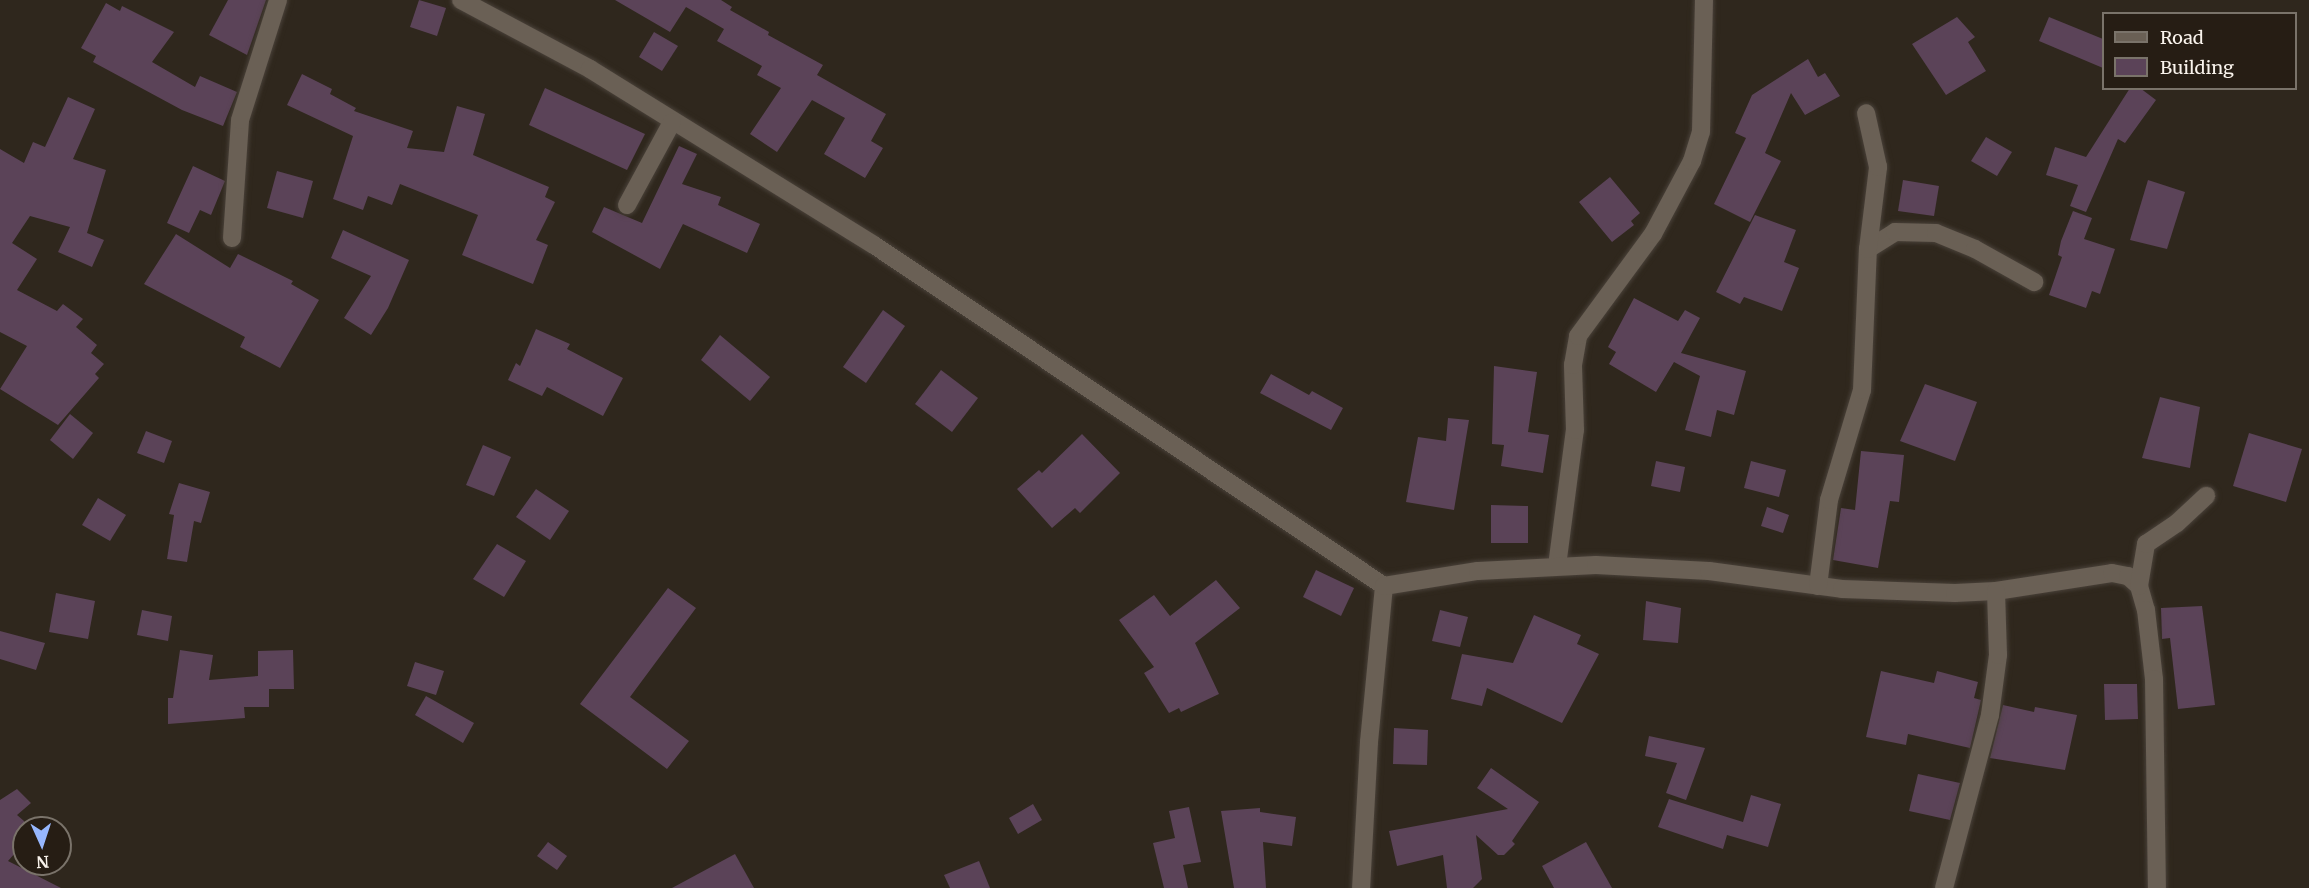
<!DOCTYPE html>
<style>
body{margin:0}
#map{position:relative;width:2309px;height:888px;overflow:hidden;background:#2f271d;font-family:Merriweather,serif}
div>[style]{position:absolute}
.building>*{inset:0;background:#5b4358}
.roads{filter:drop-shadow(0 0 2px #494139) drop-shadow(0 0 2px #494139)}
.street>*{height:18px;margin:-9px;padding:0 9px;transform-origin:9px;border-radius:9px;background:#6a6055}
span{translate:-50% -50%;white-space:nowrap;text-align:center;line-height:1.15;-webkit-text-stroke:4.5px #261d14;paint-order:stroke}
.legend{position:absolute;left:2102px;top:12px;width:195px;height:78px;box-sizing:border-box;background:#261d14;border:2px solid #7a736a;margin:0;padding:8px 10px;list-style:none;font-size:18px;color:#f9f3ec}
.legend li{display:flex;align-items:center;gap:12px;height:30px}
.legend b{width:30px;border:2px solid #7a736a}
.north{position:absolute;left:12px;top:816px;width:60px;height:60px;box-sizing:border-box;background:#261d14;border:2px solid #7a736a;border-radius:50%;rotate:177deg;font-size:16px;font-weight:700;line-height:24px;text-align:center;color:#f9f3ec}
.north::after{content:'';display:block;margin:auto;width:21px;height:27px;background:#96b6fd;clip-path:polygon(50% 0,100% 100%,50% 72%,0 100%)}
</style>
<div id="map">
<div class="building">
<i style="clip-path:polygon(228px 0,266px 0,247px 55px,209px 35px)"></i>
<i style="clip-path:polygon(419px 0,446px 8px,437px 36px,410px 27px)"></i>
<i style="clip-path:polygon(615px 0,721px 0,732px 7px,730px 10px,769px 32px,768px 35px,823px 65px,817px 75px,886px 114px,871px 141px,883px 148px,865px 178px,824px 154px,845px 118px,812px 100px,777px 152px,750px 134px,781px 88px,757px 75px,762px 66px,717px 41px,724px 29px,686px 7px,670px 32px)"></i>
<i style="clip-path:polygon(106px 3px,120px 11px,122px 6px,174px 32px,152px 62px,195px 87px,200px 76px,237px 92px,223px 126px,182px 110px,93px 62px,96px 56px,81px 48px)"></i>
<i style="clip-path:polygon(1957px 17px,1975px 37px,1968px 42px,1986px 71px,1946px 95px,1912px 44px)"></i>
<i style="clip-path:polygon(2049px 17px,2103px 39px,2103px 68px,2039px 41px)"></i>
<i style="clip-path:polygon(654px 32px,678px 46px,662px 71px,639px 57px)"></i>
<i style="clip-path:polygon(1808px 59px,1818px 77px,1825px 73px,1840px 96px,1805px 115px,1791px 93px,1765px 153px,1781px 161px,1750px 222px,1714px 204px,1746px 138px,1735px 133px,1752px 95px)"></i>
<i style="clip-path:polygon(302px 74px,332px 89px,330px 94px,356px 108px,354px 111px,413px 131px,407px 148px,444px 152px,457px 106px,485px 114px,473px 155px,549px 187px,545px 197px,555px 202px,536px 240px,548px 245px,533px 284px,462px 255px,478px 215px,400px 184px,392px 205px,368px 196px,363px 210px,333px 199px,353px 136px,287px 105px)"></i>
<i style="clip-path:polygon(545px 88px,645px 134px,627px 170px,529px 125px)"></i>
<i style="clip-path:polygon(2130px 88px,2140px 88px,2156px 100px,2125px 143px,2118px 139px,2086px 212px,2070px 206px,2078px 185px,2046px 175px,2055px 147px,2086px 157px)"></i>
<i style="clip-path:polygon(68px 97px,95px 109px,73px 159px,106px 170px,87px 233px,104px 240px,92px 267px,58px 252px,70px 227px,30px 216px,12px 243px,37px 259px,17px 290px,57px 311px,63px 304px,83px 319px,76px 327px,97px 345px,91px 353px,104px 364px,95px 374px,99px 378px,58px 425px,0 389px,27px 346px,0 332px,0 149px,24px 163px,33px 142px,45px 147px)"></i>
<i style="clip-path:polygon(1986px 137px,2012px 152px,1997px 176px,1971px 161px)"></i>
<i style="clip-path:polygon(679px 146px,697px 154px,682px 184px,721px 197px,718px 205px,760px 224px,747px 253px,683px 224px,660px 269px,592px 232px,604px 207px,642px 223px)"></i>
<i style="clip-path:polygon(193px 166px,225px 181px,211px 215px,200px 210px,189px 233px,167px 223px)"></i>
<i style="clip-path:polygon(277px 171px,313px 181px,303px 218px,267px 208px)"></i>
<i style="clip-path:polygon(1610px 177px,1640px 213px,1631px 221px,1634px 225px,1612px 242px,1579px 202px)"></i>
<i style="clip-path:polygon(1903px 180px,1939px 186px,1934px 216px,1898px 211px)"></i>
<i style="clip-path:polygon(2148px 180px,2185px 192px,2167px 249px,2130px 240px)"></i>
<i style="clip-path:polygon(2073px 211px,2092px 218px,2084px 239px,2115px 249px,2100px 294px,2092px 291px,2086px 308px,2049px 295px,2062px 257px,2058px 255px,2061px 241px)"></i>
<i style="clip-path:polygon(1755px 215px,1796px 230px,1784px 262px,1799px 268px,1782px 311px,1744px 297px,1740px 304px,1716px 292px)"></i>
<i style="clip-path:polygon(343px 230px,409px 260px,388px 308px,371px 335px,344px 318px,371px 276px,331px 258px)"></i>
<i style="clip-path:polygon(176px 234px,230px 268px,238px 254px,293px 281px,291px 284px,319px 300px,280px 368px,240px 347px,245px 337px,144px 284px)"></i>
<i style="clip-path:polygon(1634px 298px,1678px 321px,1685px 310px,1700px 318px,1681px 353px,1746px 371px,1734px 415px,1717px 410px,1711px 437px,1685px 430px,1700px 376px,1674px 362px,1656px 392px,1609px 364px,1616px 352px,1608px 347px)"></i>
<i style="clip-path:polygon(883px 310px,905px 326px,866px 383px,843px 367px)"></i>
<i style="clip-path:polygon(536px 329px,570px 344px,567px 349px,623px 378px,603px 416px,547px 387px,542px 396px,508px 380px,516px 363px,520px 366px)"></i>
<i style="clip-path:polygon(720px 335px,770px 377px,750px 401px,701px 360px)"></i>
<i style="clip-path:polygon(1494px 366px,1537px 372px,1528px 432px,1549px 435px,1543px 473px,1501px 466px,1504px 445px,1492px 444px)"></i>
<i style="clip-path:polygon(941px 370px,978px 398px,952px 432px,915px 404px)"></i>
<i style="clip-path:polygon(1271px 374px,1309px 395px,1312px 391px,1343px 408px,1331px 430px,1260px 393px)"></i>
<i style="clip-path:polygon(1925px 384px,1977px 402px,1955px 461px,1900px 441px)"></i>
<i style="clip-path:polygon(2160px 397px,2200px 407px,2190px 468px,2142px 458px)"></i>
<i style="clip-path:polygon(70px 414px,93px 433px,73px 459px,50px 440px)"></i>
<i style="clip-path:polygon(1448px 418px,1469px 420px,1454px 510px,1406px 502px,1418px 437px,1446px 441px)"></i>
<i style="clip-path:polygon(146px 431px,172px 441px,164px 463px,137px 453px)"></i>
<i style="clip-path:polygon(2249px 433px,2302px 449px,2286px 502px,2233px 486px)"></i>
<i style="clip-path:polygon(1082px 434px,1120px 473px,1080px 513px,1075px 508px,1052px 528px,1017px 489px,1039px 470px,1042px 473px)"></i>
<i style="clip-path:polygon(483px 445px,511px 457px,494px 496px,466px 485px)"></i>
<i style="clip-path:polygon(1861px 451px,1904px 455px,1899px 502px,1890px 501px,1878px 568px,1833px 560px,1841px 508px,1855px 510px)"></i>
<i style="clip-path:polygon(1656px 461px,1685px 467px,1680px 492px,1651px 486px)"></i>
<i style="clip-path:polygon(1751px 461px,1786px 470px,1779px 497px,1744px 488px)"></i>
<i style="clip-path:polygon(179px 483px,210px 492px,201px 523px,194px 521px,187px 562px,167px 559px,174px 515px,169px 514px)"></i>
<i style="clip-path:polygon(536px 489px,569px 511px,550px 540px,516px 517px)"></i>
<i style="clip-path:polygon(98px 498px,126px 515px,110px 541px,82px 525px)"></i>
<i style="clip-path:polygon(1491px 505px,1528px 506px,1528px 543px,1491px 543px)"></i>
<i style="clip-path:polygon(1767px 507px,1789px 515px,1783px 533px,1761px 526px)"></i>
<i style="clip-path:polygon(497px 544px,526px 561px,504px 597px,473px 579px)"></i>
<i style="clip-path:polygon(1316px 570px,1354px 588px,1341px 616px,1303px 597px)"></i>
<i style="clip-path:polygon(1216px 580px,1240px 608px,1195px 643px,1219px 694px,1181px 712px,1179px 708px,1169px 713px,1144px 673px,1154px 667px,1119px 620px,1154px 595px,1170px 616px)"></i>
<i style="clip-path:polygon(668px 588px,696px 608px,630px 697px,689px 741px,667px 769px,580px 704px)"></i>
<i style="clip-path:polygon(56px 593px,95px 601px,88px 639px,49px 632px)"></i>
<i style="clip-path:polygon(1646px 601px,1681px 608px,1678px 643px,1643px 640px)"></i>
<i style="clip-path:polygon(2202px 606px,2215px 705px,2178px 709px,2170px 638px,2162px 639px,2161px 608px)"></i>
<i style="clip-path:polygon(142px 610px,172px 616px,168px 641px,137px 635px)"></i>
<i style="clip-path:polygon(1440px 610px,1468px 617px,1460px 647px,1432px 641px)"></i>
<i style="clip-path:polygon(1534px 615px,1581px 635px,1577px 644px,1599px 654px,1562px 723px,1487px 688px,1482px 706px,1451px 699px,1462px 654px,1513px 663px)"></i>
<i style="clip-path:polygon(0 631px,45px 643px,36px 670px,0 659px)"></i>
<i style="clip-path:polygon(180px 650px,213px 655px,209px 680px,258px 676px,258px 651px,293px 650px,294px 689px,269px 689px,269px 707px,244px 707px,245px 718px,168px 724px,168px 698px,173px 698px)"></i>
<i style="clip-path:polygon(415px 662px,444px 671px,436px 695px,407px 686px)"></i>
<i style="clip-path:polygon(1881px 671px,1934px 683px,1937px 671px,1978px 682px,1974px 698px,1981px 700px,1970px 748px,1908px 734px,1906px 745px,1866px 737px)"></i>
<i style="clip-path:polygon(2104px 684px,2137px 684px,2138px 719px,2105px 720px)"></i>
<i style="clip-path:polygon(426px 696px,474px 723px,463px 743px,415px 715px)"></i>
<i style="clip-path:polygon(2003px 705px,2034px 712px,2035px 707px,2077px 715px,2065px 770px,1990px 758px)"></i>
<i style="clip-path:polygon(1394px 728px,1428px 730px,1427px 765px,1393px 764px)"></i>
<i style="clip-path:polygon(1649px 736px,1705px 748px,1686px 800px,1666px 793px,1677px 763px,1645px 756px)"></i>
<i style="clip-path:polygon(1491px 768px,1539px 802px,1512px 841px,1515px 844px,1504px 855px,1498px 855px,1476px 835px,1482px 879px,1473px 888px,1447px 888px,1443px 855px,1397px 866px,1389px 831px,1508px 809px,1477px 788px)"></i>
<i style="clip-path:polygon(1918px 774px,1960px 783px,1950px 820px,1909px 811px)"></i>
<i style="clip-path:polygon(17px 789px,31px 803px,17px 815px,24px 821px,24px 843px,8px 861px,61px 888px,0 888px,0 800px)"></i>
<i style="clip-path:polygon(1751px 795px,1781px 804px,1768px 847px,1727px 835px,1723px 849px,1658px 827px,1669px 799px,1743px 822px)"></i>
<i style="clip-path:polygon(1033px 804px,1042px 820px,1018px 834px,1009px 818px)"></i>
<i style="clip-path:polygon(1189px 807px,1201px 862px,1183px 865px,1188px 888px,1164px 888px,1153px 843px,1175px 838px,1169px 811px)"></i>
<i style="clip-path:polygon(1260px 808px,1260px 812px,1296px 817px,1292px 846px,1263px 842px,1266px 888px,1234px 888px,1221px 811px)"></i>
<i style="clip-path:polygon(548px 842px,567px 856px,557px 870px,537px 856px)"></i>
<i style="clip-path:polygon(1586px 842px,1612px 888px,1554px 888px,1542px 866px)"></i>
<i style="clip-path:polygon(735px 854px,754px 888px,672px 888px)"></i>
<i style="clip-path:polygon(979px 861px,990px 888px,950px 888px,944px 875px)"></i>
</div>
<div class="roads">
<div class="street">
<i style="left:461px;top:0;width:146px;rotate:28.1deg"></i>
<i style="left:590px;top:69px;width:334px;rotate:31.8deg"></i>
<i style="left:874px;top:245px;width:613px;rotate:33.77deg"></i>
<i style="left:1384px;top:586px;width:157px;rotate:95.5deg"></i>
<i style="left:1369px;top:742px;width:146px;rotate:93.1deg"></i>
<i style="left:627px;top:205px;width:94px;rotate:-61.5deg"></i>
<i style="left:232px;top:238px;width:118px;rotate:-86.1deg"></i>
<i style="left:240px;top:120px;width:126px;rotate:-72.4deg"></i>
<i style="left:1868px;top:249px;width:32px;rotate:-32deg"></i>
<i style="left:1895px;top:232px;width:41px;rotate:1.4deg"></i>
<i style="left:1936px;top:233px;width:42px;rotate:22.3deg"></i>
<i style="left:1975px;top:249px;width:68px;rotate:29.2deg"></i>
<i style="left:1557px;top:566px;width:137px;rotate:-82.5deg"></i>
<i style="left:1575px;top:430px;width:65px;rotate:-91.8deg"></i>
<i style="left:1573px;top:365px;width:29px;rotate:-80deg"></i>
<i style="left:1578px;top:336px;width:127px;rotate:-53.7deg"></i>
<i style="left:1653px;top:234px;width:83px;rotate:-61.9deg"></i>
<i style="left:1692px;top:161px;width:30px;rotate:-73deg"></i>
<i style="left:1701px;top:132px;width:132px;rotate:-88.7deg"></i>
<i style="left:1384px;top:586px;width:95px;rotate:-9.1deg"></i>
<i style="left:1478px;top:571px;width:118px;rotate:-2.9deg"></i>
<i style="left:1596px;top:565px;width:113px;rotate:3deg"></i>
<i style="left:1709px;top:571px;width:134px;rotate:7.7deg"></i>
<i style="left:1842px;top:589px;width:113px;rotate:2deg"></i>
<i style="left:1955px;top:593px;width:41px;rotate:-2.8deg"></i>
<i style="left:1996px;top:591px;width:117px;rotate:-8.8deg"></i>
<i style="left:2112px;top:573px;width:16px;rotate:11deg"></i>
<i style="left:2128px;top:576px;width:15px;rotate:42deg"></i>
<i style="left:2139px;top:586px;width:25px;rotate:74deg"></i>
<i style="left:2146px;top:610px;width:69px;rotate:83.4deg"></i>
<i style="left:2154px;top:679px;width:209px;rotate:89.2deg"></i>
<i style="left:1818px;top:586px;width:87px;rotate:-82.7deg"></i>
<i style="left:1829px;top:500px;width:115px;rotate:-73.3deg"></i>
<i style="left:1862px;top:390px;width:141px;rotate:-87.6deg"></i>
<i style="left:1868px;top:249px;width:83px;rotate:-83deg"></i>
<i style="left:1878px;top:167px;width:55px;rotate:-102.5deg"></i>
<i style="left:2139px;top:586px;width:43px;rotate:-80.5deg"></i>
<i style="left:2146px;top:544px;width:37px;rotate:-34deg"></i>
<i style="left:2177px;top:523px;width:40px;rotate:-43deg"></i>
<i style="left:1944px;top:888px;width:179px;rotate:-75.1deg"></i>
<i style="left:1990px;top:715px;width:61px;rotate:-82.4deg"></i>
<i style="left:1998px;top:655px;width:64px;rotate:-91.8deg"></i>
</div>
</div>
<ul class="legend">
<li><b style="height:8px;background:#6a6055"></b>Road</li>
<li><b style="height:16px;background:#5b4358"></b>Building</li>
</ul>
<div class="north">N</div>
</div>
